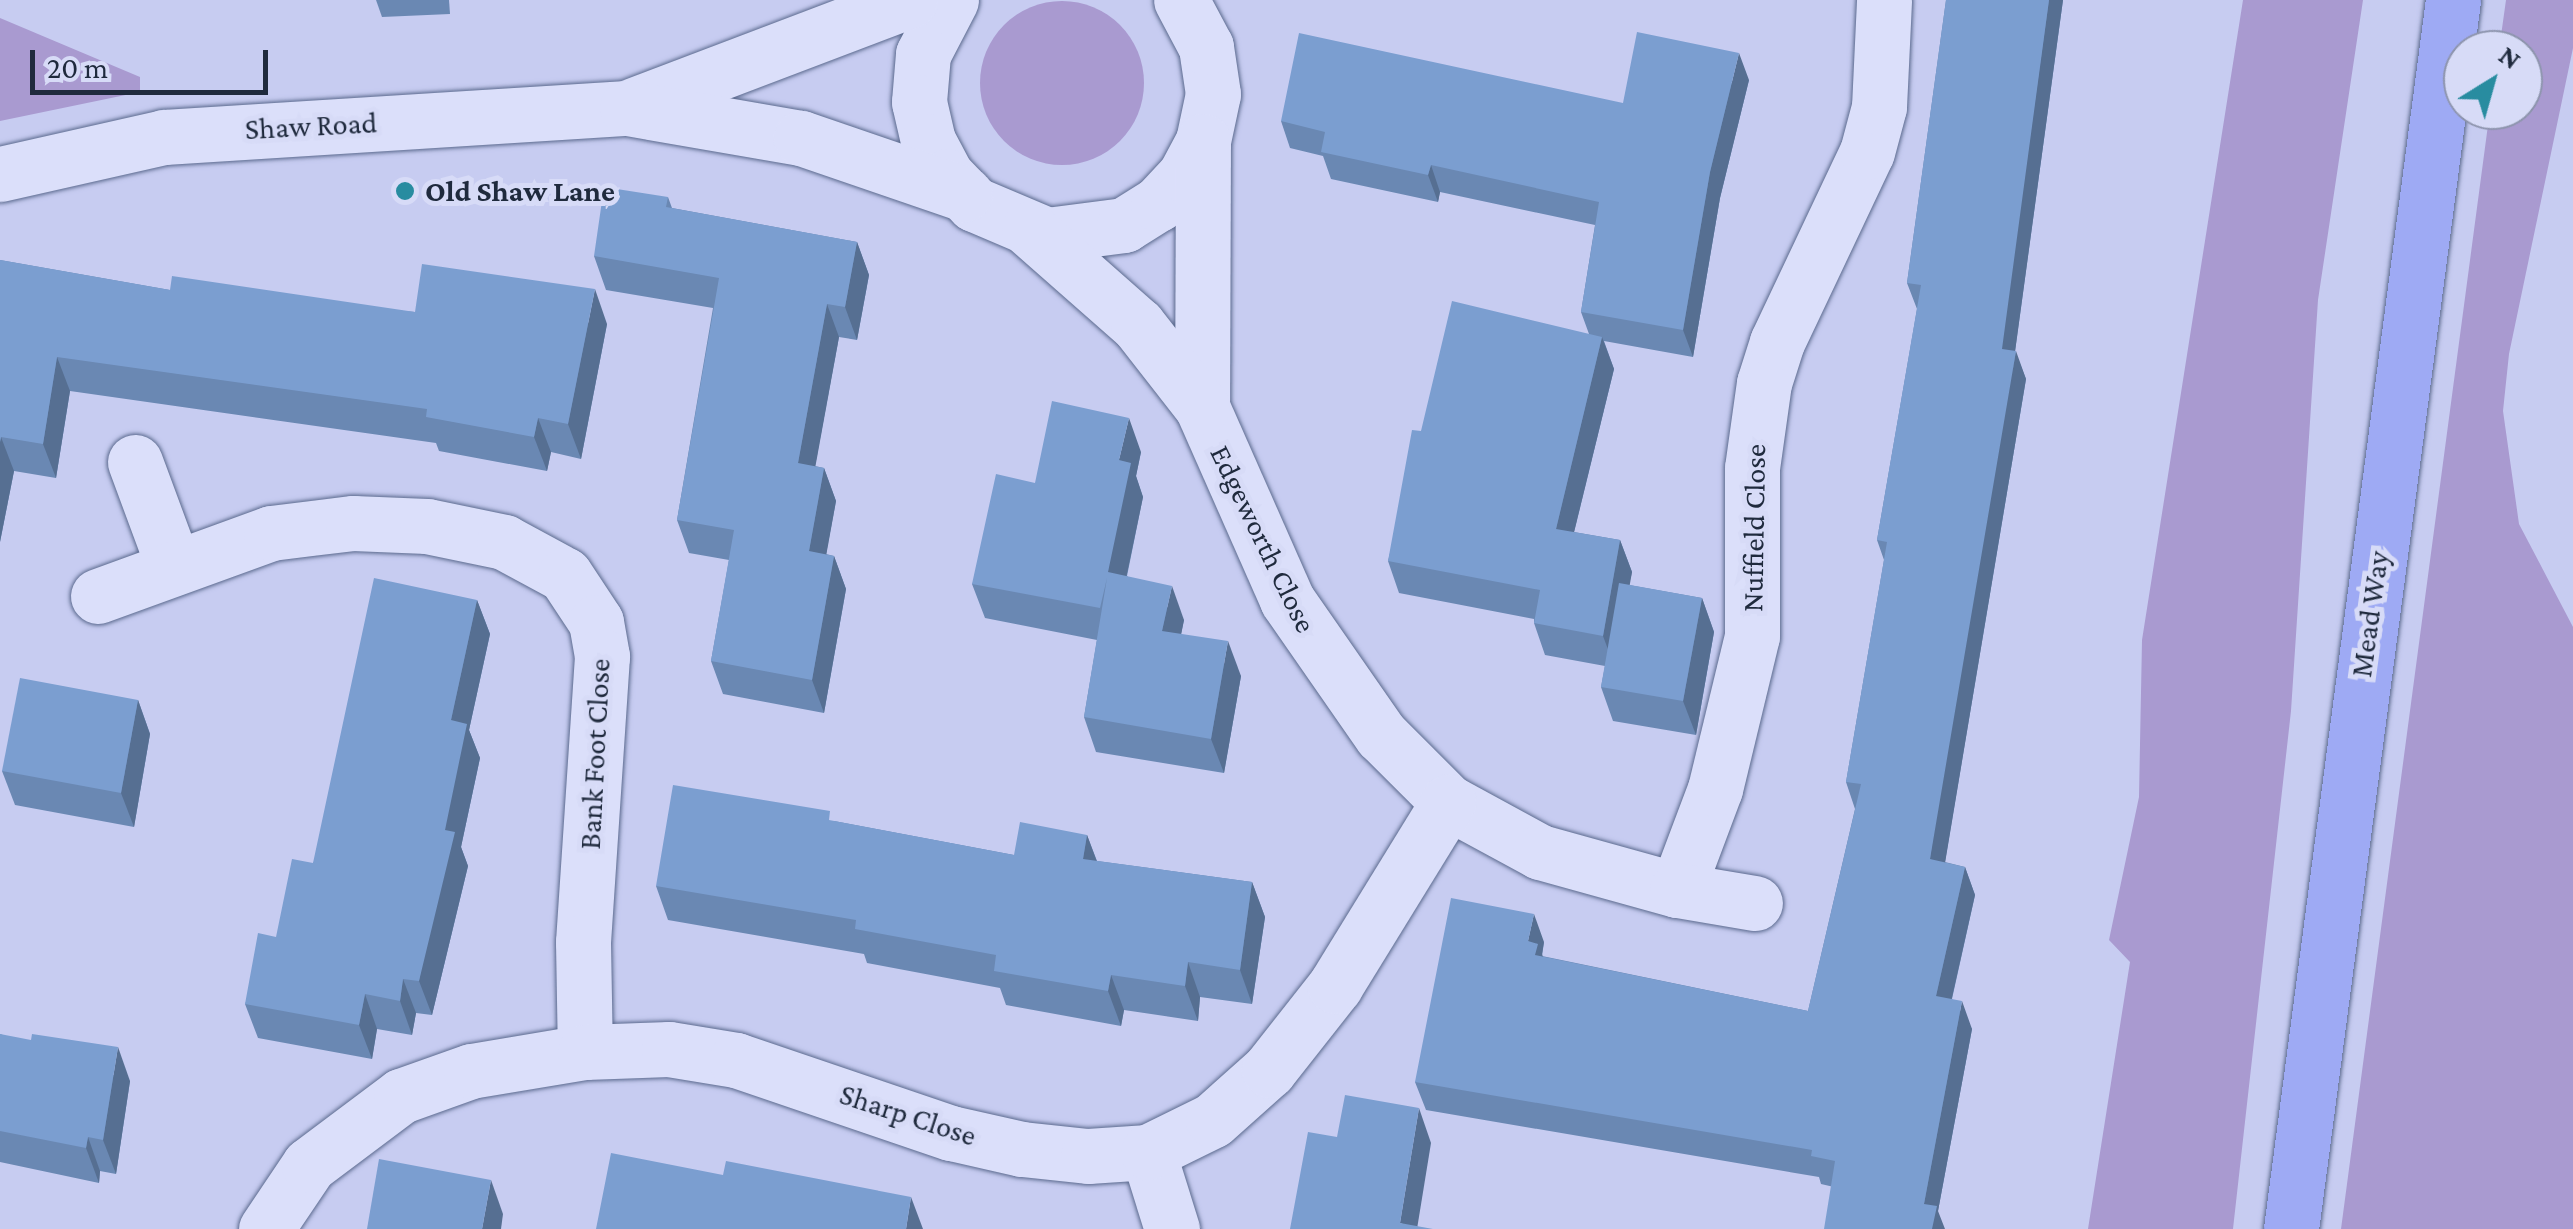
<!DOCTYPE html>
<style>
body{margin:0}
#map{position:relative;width:2573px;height:1229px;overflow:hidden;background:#c7ccf1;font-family:"Crimson Pro",serif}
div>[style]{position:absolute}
.green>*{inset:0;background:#a99ad0}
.round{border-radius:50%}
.roads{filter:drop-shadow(0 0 2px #5b6a8e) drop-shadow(0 0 2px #5b6a8e)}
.minor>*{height:55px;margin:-27.5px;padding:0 27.5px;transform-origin:27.5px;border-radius:27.5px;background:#dbdffa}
.major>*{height:55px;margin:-27.5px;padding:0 27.5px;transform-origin:27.5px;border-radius:27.5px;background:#9eaaf4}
.wall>*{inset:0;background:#6a88b3}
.shaded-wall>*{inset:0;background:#566f92}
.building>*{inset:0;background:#7b9ed0}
.dots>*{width:28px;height:28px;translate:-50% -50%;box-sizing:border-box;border:5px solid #d7dbf7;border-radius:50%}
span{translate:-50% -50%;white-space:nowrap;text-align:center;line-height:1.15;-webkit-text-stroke:10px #d7dbf7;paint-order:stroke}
.street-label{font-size:30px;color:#1f2a3d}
.poi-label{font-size:30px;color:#1f2a3d;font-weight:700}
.left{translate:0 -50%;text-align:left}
.north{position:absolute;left:2443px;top:30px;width:100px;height:100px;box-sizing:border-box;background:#d7dbf7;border:2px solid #8d94ad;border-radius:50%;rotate:37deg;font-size:28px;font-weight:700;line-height:40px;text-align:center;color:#1f2a3d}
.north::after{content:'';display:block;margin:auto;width:35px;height:45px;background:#288ca0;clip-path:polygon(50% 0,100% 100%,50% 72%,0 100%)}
.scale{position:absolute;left:30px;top:50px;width:238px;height:45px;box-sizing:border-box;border:5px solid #1f2a3d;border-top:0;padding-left:12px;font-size:30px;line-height:35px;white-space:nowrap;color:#1f2a3d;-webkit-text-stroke:8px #d7dbf7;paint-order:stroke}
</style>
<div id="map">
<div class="green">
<i style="clip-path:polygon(2243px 0,2363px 0,2318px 300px,2291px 711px,2233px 1229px,2088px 1229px,2130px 962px,2109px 940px,2139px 797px,2142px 640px)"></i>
<i style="clip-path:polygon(2506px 0,2573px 0,2573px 48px,2509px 354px,2503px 411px,2519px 524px,2573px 627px,2573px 1229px,2341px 1229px,2490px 110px,2523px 110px,2523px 50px,2499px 50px)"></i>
<i class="round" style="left:980px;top:1px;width:164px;height:164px"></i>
<i style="clip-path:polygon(0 18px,140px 77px,140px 92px,0 121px)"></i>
</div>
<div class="roads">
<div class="minor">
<i style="left:951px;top:0;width:61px;rotate:117.4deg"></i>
<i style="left:923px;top:54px;width:48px;rotate:94.8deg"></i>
<i style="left:919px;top:102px;width:40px;rotate:77deg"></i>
<i style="left:928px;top:141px;width:40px;rotate:62deg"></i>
<i style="left:947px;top:176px;width:39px;rotate:46deg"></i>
<i style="left:974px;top:204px;width:79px;rotate:23deg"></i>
<i style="left:1047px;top:235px;width:78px;rotate:-7.4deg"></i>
<i style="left:1124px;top:225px;width:40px;rotate:-32deg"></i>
<i style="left:1158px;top:204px;width:40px;rotate:-47deg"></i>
<i style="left:1185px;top:175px;width:38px;rotate:-62deg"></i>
<i style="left:1203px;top:141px;width:48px;rotate:-78deg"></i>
<i style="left:1213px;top:94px;width:48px;rotate:-98.5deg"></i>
<i style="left:1206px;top:47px;width:53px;rotate:-118deg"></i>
<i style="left:634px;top:105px;width:295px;rotate:-20.8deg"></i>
<i style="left:1203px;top:141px;width:266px;rotate:90.2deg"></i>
<i style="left:1202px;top:407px;width:211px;rotate:66.2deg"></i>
<i style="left:1287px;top:600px;width:165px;rotate:55.2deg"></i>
<i style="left:1381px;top:735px;width:95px;rotate:45deg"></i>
<i style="left:1448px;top:802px;width:105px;rotate:28.5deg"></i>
<i style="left:1540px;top:852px;width:142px;rotate:15.5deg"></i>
<i style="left:1677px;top:890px;width:108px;rotate:-69.4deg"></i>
<i style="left:1715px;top:789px;width:157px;rotate:-76.4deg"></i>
<i style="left:1752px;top:636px;width:168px;rotate:-90deg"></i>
<i style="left:1752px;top:468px;width:86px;rotate:-82deg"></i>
<i style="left:1764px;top:383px;width:43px;rotate:-72.4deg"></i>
<i style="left:1777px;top:342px;width:210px;rotate:-64.7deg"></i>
<i style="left:1867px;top:152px;width:47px;rotate:-75.1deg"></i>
<i style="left:1879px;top:107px;width:107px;rotate:-87.3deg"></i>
<i style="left:0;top:174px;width:168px;rotate:-12.7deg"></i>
<i style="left:164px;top:137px;width:464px;rotate:-3.6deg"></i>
<i style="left:627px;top:108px;width:177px;rotate:9.8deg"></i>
<i style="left:801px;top:138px;width:173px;rotate:18.9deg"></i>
<i style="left:1029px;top:229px;width:145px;rotate:41.4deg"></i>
<i style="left:1138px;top:325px;width:104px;rotate:52deg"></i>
<i style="left:135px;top:462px;width:110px;rotate:69.7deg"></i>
<i style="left:98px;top:596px;width:184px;rotate:-20deg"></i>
<i style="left:271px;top:533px;width:83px;rotate:-7deg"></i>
<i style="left:353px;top:523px;width:74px;rotate:2.3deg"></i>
<i style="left:427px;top:526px;width:79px;rotate:11.7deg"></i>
<i style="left:504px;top:542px;width:69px;rotate:28.4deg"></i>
<i style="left:565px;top:575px;width:56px;rotate:56.6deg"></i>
<i style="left:596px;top:622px;width:35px;rotate:80deg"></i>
<i style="left:602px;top:656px;width:287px;rotate:93.8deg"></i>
<i style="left:583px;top:942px;width:110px;rotate:89deg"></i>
<i style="left:1677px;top:890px;width:79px;rotate:9.5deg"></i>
<i style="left:1148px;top:1152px;width:81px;rotate:72.7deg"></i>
<i style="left:266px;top:1229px;width:77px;rotate:-56.1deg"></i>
<i style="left:309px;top:1165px;width:115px;rotate:-36.9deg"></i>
<i style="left:401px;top:1096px;width:74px;rotate:-19.7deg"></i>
<i style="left:471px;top:1071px;width:116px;rotate:-9.5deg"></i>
<i style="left:585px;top:1052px;width:84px;rotate:-2deg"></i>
<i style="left:669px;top:1049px;width:68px;rotate:9.3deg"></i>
<i style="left:736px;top:1060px;width:227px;rotate:18.8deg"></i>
<i style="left:951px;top:1133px;width:73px;rotate:12.7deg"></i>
<i style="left:1022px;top:1149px;width:66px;rotate:6.1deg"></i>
<i style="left:1088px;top:1156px;width:60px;rotate:-3.8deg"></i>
<i style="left:1148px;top:1152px;width:72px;rotate:-26.2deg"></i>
<i style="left:1213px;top:1120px;width:75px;rotate:-41.8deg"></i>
<i style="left:1269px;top:1070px;width:107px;rotate:-51.8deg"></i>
<i style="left:1335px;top:986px;width:216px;rotate:-58.4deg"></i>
</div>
<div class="major">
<i style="left:2291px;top:1229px;width:1240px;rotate:-82.49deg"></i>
</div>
</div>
<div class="wall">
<i style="clip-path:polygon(376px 0,449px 0,450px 14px,382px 17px)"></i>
<i style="clip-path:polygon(1946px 0,2063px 0,2015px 351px,2026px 379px,1945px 862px,1965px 867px,1975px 895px,1952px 999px,1972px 1029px,1938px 1211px,1821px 1184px,1819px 1177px,1426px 1110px,1415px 1082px,1544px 942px,1542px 956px,1808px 1011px,1855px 809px,1846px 782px,1884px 560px,1877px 540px,1917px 309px,1907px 283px)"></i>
<i style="clip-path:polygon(1749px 80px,1720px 198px,1693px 357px,1604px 341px,1614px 369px,1574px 532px,1620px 540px,1632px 572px,1629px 585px,1702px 598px,1714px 632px,1696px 735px,1613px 721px,1601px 687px,1605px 666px,1545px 655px,1534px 623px,1534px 619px,1399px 593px,1388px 561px,1421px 431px,1589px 334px,1581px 312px,1595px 225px,1440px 192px,1438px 202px,1331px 179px,1323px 156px,1290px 148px,1281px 121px,1623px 103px)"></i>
<i style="clip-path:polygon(668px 197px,672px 208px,857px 242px,869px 275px,857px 340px,839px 337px,815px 466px,824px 468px,836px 501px,826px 554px,834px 556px,846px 589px,824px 713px,723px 694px,711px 661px,729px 560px,689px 553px,677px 520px,713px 308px,606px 290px,594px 256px)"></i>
<i style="clip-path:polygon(0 260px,170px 290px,415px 312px,607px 324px,581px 459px,551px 452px,547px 471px,439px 451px,436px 443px,70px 391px,56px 478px,14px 471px,0 542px)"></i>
<i style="clip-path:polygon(1141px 452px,1136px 476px,1143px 497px,1127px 576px,1184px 620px,1181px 634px,1241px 676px,1224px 773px,1096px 752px,1084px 717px,1097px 640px,985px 618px,972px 584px,1035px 483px)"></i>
<i style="clip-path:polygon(477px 600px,490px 634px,469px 730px,480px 758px,461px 847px,468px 866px,432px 1015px,416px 1013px,412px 1035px,377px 1029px,372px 1059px,258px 1038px,245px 1004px,313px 863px)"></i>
<i style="clip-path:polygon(138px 700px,150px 734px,134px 827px,15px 805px,2px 771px)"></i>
<i style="clip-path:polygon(834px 821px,1014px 855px,1087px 835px,1097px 861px,1252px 882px,1265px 917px,1252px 1004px,1200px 997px,1198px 1021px,1124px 1010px,1121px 1026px,1006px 1005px,1000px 988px,867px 963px,864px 954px,668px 920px,656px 886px)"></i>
<i style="clip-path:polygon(0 1034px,130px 1081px,116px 1174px,100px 1171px,99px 1183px,0 1162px)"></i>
</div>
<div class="shaded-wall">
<i style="clip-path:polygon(2049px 0,2063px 0,2012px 374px,2016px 351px,2026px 379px,1941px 887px,1930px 859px)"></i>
<i style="clip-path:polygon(1739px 53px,1749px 80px,1720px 198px,1693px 357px,1683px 330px,1710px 172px)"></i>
<i style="clip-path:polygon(1431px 165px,1440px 192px,1438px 202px,1428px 175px)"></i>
<i style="clip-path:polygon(857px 242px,869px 275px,857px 340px,845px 307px)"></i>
<i style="clip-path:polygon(595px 289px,607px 324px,581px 459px,568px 424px)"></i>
<i style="clip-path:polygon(827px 304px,839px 337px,810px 496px,798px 463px)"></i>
<i style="clip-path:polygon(1602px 337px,1614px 369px,1567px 561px,1556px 529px)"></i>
<i style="clip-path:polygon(57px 357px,70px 391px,56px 478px,43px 444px)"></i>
<i style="clip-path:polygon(538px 418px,551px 452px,547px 471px,534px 437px)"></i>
<i style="clip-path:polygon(1129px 418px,1141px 452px,1136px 476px,1143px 497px,1120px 607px,1108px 572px,1119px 460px)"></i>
<i style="clip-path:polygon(1px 437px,14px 471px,0 542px,0 442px)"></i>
<i style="clip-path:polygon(824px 468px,836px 501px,821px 584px,809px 551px)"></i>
<i style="clip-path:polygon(1620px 540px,1632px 572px,1615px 668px,1603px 636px)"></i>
<i style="clip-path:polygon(834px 556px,846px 589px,824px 713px,812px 680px)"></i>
<i style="clip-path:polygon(1172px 586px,1184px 620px,1175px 665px,1162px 631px)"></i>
<i style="clip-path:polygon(1702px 598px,1714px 632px,1696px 735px,1683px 701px)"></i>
<i style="clip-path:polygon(477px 600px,490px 634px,469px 730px,480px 758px,461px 847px,468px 866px,432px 1015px,419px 981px,445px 830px,451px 720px)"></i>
<i style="clip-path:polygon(1228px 641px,1241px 676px,1224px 773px,1211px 739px)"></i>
<i style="clip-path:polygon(138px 700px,150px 734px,134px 827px,121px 793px)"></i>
<i style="clip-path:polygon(1087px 835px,1100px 870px,1083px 859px)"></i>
<i style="clip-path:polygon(1965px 867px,1975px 895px,1946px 1024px,1936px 996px)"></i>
<i style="clip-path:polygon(1252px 882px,1265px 917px,1252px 1004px,1240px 970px)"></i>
<i style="clip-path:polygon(1534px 914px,1544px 942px,1542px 954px,1548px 972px,1538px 969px,1528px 941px)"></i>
<i style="clip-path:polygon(1188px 962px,1200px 997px,1198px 1021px,1185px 986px)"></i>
<i style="clip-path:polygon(1111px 975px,1124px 1010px,1121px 1026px,1108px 991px)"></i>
<i style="clip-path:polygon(403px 979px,416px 1013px,412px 1035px,400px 1001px)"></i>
<i style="clip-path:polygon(365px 994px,377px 1029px,372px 1059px,359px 1025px)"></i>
<i style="clip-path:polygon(1962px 1001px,1972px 1029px,1938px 1211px,1945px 1229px,1932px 1229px,1924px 1204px)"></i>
<i style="clip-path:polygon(118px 1047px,130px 1081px,116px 1174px,103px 1140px)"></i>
<i style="clip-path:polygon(1419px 1108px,1431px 1143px,1417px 1229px,1400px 1223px)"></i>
<i style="clip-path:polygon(88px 1137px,100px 1171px,99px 1183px,86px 1148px)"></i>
<i style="clip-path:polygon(491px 1180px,503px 1214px,501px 1229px,482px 1229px)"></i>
<i style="clip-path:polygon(911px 1197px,923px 1229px,906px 1229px)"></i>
</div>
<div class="building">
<i style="clip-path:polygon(1946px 0,2049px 0,2002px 349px,2016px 351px,1930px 859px,1965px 867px,1936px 996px,1962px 1001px,1924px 1204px,1937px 1206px,1932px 1229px,1824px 1229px,1835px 1161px,1811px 1156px,1812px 1150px,1415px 1082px,1451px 898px,1534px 914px,1528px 941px,1538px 944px,1535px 955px,1808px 1011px,1861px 784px,1846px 782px,1887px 542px,1877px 540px,1921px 285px,1907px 283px)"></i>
<i style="clip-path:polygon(1637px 32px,1739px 53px,1710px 172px,1683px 330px,1581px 312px,1599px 202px,1431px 165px,1428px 175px,1321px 152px,1325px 132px,1281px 121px,1299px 33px,1623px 103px)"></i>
<i style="clip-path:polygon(604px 187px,668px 197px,666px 207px,857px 242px,845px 307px,827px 304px,798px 463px,824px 468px,809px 551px,834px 556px,812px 680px,711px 661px,734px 530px,677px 520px,719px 278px,594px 256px)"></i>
<i style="clip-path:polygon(0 260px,170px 290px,172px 276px,415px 312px,422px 264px,595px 289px,568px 424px,538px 418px,534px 437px,426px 417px,427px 409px,57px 357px,43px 444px,1px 437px,0 442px)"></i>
<i style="clip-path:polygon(1452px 301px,1602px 337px,1556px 529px,1620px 540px,1603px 636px,1534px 623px,1540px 590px,1388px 561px,1412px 430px,1421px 431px)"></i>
<i style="clip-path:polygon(1052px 401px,1129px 418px,1119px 460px,1131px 463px,1108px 572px,1172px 586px,1162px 631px,1228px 641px,1211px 739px,1084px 717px,1107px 578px,1100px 608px,972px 584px,996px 474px,1035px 483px)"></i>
<i style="clip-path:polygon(374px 578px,477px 600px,451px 720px,467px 724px,445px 830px,455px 832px,419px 981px,403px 979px,400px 1001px,365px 994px,359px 1025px,245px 1004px,258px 933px,276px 937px,292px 859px,313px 863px)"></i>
<i style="clip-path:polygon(1619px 583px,1702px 598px,1683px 701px,1601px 687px)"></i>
<i style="clip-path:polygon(20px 678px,138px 700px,121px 793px,2px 771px)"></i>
<i style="clip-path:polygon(673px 785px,830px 811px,829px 820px,1014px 855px,1020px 822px,1087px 835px,1083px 859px,1252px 882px,1240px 970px,1188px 962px,1185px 986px,1111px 975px,1108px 991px,994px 971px,996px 955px,855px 929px,856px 920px,656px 886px)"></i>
<i style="clip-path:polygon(0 1034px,31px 1040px,32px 1034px,118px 1047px,103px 1140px,88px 1137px,86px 1148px,0 1131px)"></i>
<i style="clip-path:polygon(1345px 1095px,1419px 1108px,1400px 1223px,1433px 1229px,1290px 1229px,1308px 1132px,1337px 1137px)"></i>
<i style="clip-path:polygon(611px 1153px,723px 1175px,726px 1161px,911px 1197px,906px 1229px,596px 1229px)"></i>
<i style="clip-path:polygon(379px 1159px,491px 1180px,482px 1229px,367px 1229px)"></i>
</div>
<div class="dots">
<i style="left:405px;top:191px;background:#288ca0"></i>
</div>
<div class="street-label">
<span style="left:311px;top:126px;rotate:-3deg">Shaw Road</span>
<span style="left:1754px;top:528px;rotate:-89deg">Nuffield Close</span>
<span style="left:1263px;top:539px;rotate:64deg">Edgeworth Close</span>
<span style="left:2370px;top:614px;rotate:-82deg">Mead Way</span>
<span style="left:595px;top:754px;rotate:-87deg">Bank Foot Close</span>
<span style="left:908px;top:1115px;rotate:18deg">Sharp Close</span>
</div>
<div class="poi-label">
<span class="left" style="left:425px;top:191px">Old Shaw Lane</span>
</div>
<div class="north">N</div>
<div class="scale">20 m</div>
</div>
